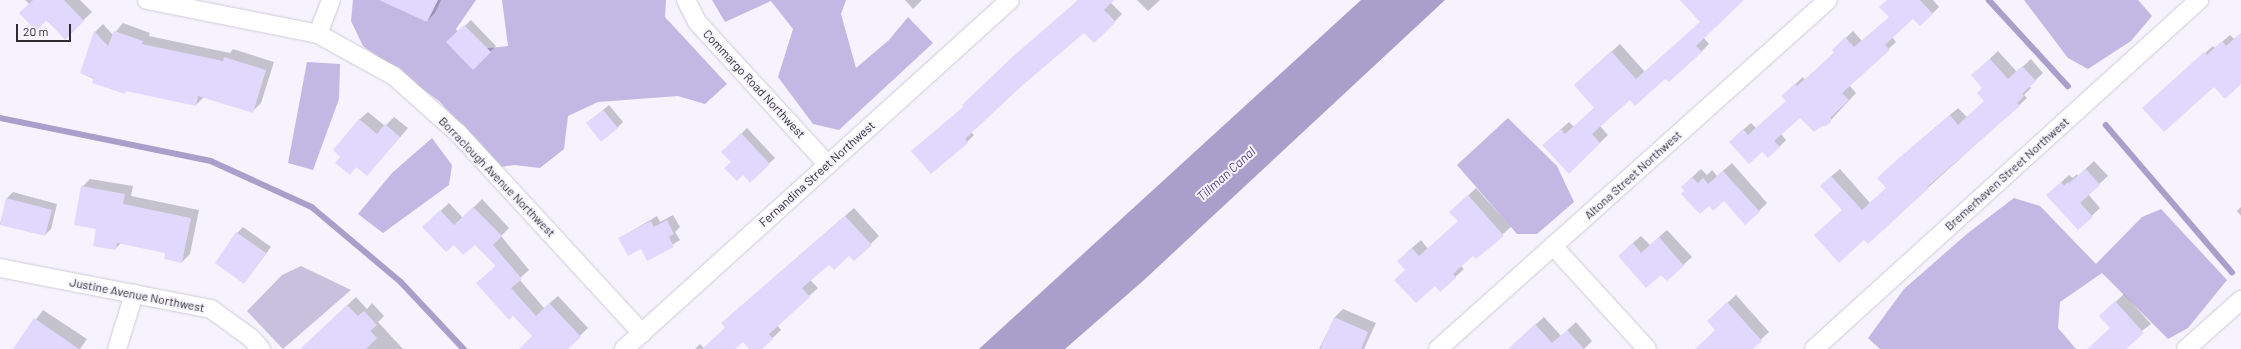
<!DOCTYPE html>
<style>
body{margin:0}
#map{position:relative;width:2241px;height:349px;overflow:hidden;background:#f6f3ff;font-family:Barlow,sans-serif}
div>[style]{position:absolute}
.green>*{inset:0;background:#c7c1dd}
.forest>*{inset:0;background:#c2b8e3}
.water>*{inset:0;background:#a99fca}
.shadow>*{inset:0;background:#0003}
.stream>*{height:5.5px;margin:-2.75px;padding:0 2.75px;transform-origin:2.75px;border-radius:2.75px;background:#a99fca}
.building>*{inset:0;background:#e1d9fd}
.roads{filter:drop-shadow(0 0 1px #cdcbd6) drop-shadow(0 0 1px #cdcbd6)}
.minor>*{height:18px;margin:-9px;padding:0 9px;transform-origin:9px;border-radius:9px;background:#fff}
span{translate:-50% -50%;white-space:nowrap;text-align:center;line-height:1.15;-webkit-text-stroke:4px #f6f3ff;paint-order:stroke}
.street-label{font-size:12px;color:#2d2d31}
.water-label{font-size:13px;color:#57477f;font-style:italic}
.scale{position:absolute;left:16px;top:24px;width:55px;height:18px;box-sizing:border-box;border:2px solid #2d2d31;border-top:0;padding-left:5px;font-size:12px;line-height:14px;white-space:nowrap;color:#2d2d31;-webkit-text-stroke:3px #f6f3ff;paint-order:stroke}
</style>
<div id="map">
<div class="green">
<i style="clip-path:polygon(301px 266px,351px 290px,283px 349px,247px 311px,282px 275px)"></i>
</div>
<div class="forest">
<i style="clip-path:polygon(353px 0,476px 0,456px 29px,472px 50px,508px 46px,502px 0,666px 0,665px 17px,727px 84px,705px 104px,678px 96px,598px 102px,568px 116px,564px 149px,540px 168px,514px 165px,501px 167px,439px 101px,363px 46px,351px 21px)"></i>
<i style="clip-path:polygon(712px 0,846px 0,841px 14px,856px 68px,889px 40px,908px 17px,933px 43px,839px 130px,813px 124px,778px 77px,793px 29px,771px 1px,725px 22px)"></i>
<i style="clip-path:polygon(2024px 0,2138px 0,2152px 16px,2131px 41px,2088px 69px,2068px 58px)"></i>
<i style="clip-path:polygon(307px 62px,340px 64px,339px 99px,313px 170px,288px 163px)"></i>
<i style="clip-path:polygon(1508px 118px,1557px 166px,1574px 202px,1537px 234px,1517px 234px,1457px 165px)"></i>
<i style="clip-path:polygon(432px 138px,452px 165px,449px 185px,383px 233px,358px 214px,392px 173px)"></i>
<i style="clip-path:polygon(2014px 198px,2040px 206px,2096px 264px,2142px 217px,2161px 209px,2227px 280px,2188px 328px,2168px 339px,2102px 273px,2060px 302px,2058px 328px,2076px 349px,1880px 349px,1868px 338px,1904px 289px,1968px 233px)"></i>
</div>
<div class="water">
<i style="clip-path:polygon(1361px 0,1445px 0,1144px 280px,1065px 349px,979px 349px)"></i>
</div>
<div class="shadow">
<i style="clip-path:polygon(25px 0,80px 0,92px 12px,65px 38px)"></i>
<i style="clip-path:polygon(382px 0,441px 0,435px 13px,427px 21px)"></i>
<i style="clip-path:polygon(905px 0,922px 0,913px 9px)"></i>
<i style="clip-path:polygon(1078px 0,1113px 0,1110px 2px,1122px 14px,1094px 42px,1084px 32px,1023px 84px,971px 132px,974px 135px,967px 142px,931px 172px,964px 106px)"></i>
<i style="clip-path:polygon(1137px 0,1160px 0,1148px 11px)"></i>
<i style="clip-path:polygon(1689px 0,1742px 0,1703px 37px,1709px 44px,1701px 52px,1630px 99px,1600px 126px,1608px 135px,1569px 173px,1552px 137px,1569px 122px,1574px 127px,1595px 107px,1583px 77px,1620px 44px,1645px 72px,1701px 22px)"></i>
<i style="clip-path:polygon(1887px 0,1933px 0,1939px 7px,1932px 14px,1913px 17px,1892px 37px,1896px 42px,1849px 85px,1856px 93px,1830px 121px,1814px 131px,1801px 116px,1781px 134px,1786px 140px,1779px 147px,1762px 151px,1737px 135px,1751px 123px,1756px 128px,1787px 101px,1790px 89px,1803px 77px,1805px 80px,1835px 52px,1840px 43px,1853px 31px,1862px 41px,1890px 17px)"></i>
<i style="clip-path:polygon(471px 20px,496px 46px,473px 69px,448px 42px)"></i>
<i style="clip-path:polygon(123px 23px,150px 33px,149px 36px,230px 53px,233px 49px,274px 62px,261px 103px,253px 111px,204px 97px,196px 105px,127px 90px,124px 93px,81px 73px,95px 32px,103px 24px,113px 35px)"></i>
<i style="clip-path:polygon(2241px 33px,2241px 83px,2214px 86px,2151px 101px,2213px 46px,2215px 48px,2230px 35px,2234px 39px)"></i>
<i style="clip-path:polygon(1998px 51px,2017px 72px,2031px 59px,2043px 73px,2029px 86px,2031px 88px,2024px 95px,2027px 98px,1868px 242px,1843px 210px,1829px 178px,1840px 169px,1870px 203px,1887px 188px,1910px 149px,1958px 108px,1967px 117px,1985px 101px,1980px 68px)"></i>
<i style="clip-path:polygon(609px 105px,623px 122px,617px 128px,587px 123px)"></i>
<i style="clip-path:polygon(368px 112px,385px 126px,394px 117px,408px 128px,367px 175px,357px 166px,350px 173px,342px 157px,359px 120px)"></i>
<i style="clip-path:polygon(747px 128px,775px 158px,750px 181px,723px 152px)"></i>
<i style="clip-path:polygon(2094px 161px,2108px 176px,2088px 194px,2100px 208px,2078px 229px,2056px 187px,2069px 175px,2073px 178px,2077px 174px,2078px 176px)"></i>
<i style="clip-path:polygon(1732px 163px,1767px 203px,1759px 211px,1724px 200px,1709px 205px,1685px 191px,1690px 179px,1701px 169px,1707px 175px,1712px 170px,1717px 176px)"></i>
<i style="clip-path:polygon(90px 179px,133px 186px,131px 196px,199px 210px,190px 254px,182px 262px,167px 252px,121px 243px,115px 249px,97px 228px,82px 187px)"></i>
<i style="clip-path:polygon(1476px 188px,1511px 227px,1476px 257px,1473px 254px,1461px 266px,1464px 269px,1440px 291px,1435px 285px,1406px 270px,1406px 253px,1421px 240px,1428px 249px,1459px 221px,1459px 204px)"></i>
<i style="clip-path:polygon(13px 192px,57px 204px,51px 229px,45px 235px,0 224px,7px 198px)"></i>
<i style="clip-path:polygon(482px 199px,509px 228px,501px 236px,529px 270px,519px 279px,544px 308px,558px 296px,588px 328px,566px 349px,526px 349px,533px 336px,486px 275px,496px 266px,475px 243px,432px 219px,449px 203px,463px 218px)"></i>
<i style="clip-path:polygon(2241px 207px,2241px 216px,2237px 211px)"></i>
<i style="clip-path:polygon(854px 208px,879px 236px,854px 260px,849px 255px,829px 263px,810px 280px,818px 288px,777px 325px,781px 330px,761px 349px,750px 349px,743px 341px,734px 349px,695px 349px,700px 344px,704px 348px,726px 327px,731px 315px)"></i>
<i style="clip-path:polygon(673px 215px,680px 227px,675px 232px,680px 240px,648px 260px,641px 248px,620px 238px,657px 216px,660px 222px)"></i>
<i style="clip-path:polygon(243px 227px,271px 247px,244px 283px,237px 233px)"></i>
<i style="clip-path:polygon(1667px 230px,1692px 257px,1667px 280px,1627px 248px,1641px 236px,1650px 245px)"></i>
<i style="clip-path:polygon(2124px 294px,2151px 324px,2118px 349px,2092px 349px,2111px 328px,2109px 308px)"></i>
<i style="clip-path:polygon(1736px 295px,1769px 332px,1751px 349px,1698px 349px,1716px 330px,1716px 313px)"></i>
<i style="clip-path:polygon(356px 297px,367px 309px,372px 303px,384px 316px,378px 322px,403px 349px,316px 349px,317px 334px)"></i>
<i style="clip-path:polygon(1343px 309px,1376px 323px,1364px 349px,1319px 349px,1335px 317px)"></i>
<i style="clip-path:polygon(43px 310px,87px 339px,80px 349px,14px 349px)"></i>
<i style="clip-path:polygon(1544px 317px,1561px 336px,1576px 322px,1592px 341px,1584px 349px,1522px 349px,1525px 334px)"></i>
</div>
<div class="stream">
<i style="left:1989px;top:0;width:117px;rotate:47.4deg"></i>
<i style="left:0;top:118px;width:215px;rotate:11.5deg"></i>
<i style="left:211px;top:161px;width:111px;rotate:24.5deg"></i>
<i style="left:312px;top:207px;width:116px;rotate:40.1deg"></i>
<i style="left:401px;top:282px;width:92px;rotate:46.8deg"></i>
<i style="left:2106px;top:125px;width:194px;rotate:49.4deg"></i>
</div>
<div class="building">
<i style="clip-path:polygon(33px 0,64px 0,84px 21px,65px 40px,47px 20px,36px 31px,19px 13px)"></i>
<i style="clip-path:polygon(379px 0,438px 0,427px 22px)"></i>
<i style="clip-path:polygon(1078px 0,1114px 0,1104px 10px,1116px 22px,1094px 43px,1084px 33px,1024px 84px,965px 139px,968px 143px,931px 174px,911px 151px,963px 107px,962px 105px,1010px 59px)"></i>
<i style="clip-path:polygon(1680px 0,1744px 0,1696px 46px,1702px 52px,1669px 82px,1665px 79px,1635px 106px,1630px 100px,1592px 134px,1600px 143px,1569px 174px,1542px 145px,1561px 129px,1565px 134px,1594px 108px,1574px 85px,1611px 51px,1636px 79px,1700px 22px)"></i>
<i style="clip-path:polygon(1887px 0,1920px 0,1933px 14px,1920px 26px,1913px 19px,1885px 45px,1890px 50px,1842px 93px,1849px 100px,1831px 117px,1831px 122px,1826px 126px,1821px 126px,1814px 132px,1800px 118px,1774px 141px,1780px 147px,1768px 158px,1762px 152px,1749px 164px,1729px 142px,1743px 129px,1748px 135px,1786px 101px,1781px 96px,1795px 84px,1797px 86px,1834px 53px,1832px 50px,1845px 37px,1854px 47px,1889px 17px,1879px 7px)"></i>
<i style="clip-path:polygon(464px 25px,491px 52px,473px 70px,446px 42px)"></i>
<i style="clip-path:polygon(94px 31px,108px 46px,114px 31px,143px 41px,142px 44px,223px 61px,224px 57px,266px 70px,253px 113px,198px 96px,196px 106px,126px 91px,125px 94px,92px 83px,94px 78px,80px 73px)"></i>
<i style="clip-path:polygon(2241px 33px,2241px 84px,2225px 99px,2214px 87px,2164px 132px,2142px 108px,2204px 52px,2207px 55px,2222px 41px,2226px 46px)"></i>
<i style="clip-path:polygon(1990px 59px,2008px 79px,2022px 66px,2036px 81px,2022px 94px,2024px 96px,2017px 103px,2020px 106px,1927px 187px,1929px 188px,1868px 244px,1864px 240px,1839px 263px,1814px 235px,1842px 210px,1820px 186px,1831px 176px,1862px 210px,1886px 188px,1877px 178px,1900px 157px,1950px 115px,1958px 125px,1984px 101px,1977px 93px,1982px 88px,1971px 75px)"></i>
<i style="clip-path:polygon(603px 110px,618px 128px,601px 142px,586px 123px)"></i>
<i style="clip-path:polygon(359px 119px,377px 134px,385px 124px,400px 137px,367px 176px,356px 167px,350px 175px,335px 163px,340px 157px,333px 150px)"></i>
<i style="clip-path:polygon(741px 133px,770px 164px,750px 183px,743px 175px,737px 181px,724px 168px,731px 162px,721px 152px)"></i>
<i style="clip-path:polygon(2086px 169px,2100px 185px,2080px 203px,2093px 217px,2078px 230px,2046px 195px,2061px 182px,2064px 186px,2068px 182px,2069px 183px)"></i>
<i style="clip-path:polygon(1723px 171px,1760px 212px,1745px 225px,1724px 201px,1713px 211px,1709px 206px,1700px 214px,1681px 194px,1684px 191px,1681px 187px,1692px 177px,1698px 183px,1703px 178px,1708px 184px)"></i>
<i style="clip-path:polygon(81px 186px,125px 194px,123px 204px,191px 218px,182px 263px,164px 259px,165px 253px,117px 243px,115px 250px,93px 246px,96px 229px,74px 225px)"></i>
<i style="clip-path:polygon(1468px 195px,1504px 236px,1476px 259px,1473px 256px,1453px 274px,1456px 278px,1440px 292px,1435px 286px,1416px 303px,1394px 280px,1405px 270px,1397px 261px,1412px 248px,1419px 256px,1458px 221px,1449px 212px)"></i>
<i style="clip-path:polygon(6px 198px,52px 210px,45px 236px,0 225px)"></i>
<i style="clip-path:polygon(473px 207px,502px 236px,493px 245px,522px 279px,511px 288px,536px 316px,549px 303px,581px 337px,568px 349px,519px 349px,532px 336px,513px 316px,509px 320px,476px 283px,496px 266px,475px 245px,463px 255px,454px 245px,446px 252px,422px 227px,440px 210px,454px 225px)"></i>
<i style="clip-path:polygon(845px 216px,872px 245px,854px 261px,849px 256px,834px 270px,829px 265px,802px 288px,810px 297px,769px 334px,773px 339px,762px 349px,749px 349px,743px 342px,735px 349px,702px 349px,725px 328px,721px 323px)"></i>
<i style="clip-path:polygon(667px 220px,674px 234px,669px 237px,674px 247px,647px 261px,641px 249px,628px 256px,618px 238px,651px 221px,654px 227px)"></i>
<i style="clip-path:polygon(236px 232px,266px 253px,244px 284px,215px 263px)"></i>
<i style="clip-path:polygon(1659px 237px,1684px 266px,1667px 281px,1661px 275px,1646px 288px,1618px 256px,1633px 243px,1641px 253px)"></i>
<i style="clip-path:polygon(2115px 301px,2144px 333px,2126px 349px,2087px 349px,2110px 328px,2099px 316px)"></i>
<i style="clip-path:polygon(1727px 302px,1762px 341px,1753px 349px,1695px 349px,1715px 330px,1707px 321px)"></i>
<i style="clip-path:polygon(347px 305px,358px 316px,364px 311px,377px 325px,370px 331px,377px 338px,366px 349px,300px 349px)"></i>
<i style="clip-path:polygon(1334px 317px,1368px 332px,1361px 349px,1320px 349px)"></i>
<i style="clip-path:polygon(34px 318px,79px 349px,13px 349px)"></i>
<i style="clip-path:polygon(1535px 324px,1552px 343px,1567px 330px,1584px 349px,1508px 349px)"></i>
</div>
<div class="roads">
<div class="minor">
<i style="left:147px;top:0;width:174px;rotate:11.2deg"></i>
<i style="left:318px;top:34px;width:87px;rotate:28.9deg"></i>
<i style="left:394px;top:76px;width:86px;rotate:41.7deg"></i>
<i style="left:458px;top:133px;width:272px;rotate:47.4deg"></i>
<i style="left:686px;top:0;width:25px;rotate:63deg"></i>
<i style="left:697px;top:22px;width:194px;rotate:47.5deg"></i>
<i style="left:318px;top:34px;width:36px;rotate:-69deg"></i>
<i style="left:1553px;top:246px;width:139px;rotate:47.6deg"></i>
<i style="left:0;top:268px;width:215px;rotate:11deg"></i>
<i style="left:211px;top:309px;width:49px;rotate:35.9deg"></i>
<i style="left:251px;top:338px;width:15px;rotate:48deg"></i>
<i style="left:117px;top:349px;width:58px;rotate:-72.8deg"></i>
<i style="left:624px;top:349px;width:520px;rotate:-42.12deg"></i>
<i style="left:1438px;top:349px;width:523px;rotate:-41.82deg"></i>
<i style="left:1814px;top:349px;width:520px;rotate:-42.19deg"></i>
<i style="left:2186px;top:349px;width:74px;rotate:-41.7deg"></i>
</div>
</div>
<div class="street-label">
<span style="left:754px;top:84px;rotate:47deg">Commargo Road Northwest</span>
<span style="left:817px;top:174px;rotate:-42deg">Fernandina Street Northwest</span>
<span style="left:2007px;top:174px;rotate:-42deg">Bremerhaven Street Northwest</span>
<span style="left:1633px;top:175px;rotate:-42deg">Altona Street Northwest</span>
<span style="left:497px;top:177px;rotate:46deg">Borraclough Avenue Northwest</span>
<span style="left:137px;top:295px;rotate:11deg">Justine Avenue Northwest</span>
</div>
<div class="water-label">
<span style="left:1226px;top:174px;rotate:-42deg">Tillman Canal</span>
</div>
<div class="scale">20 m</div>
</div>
